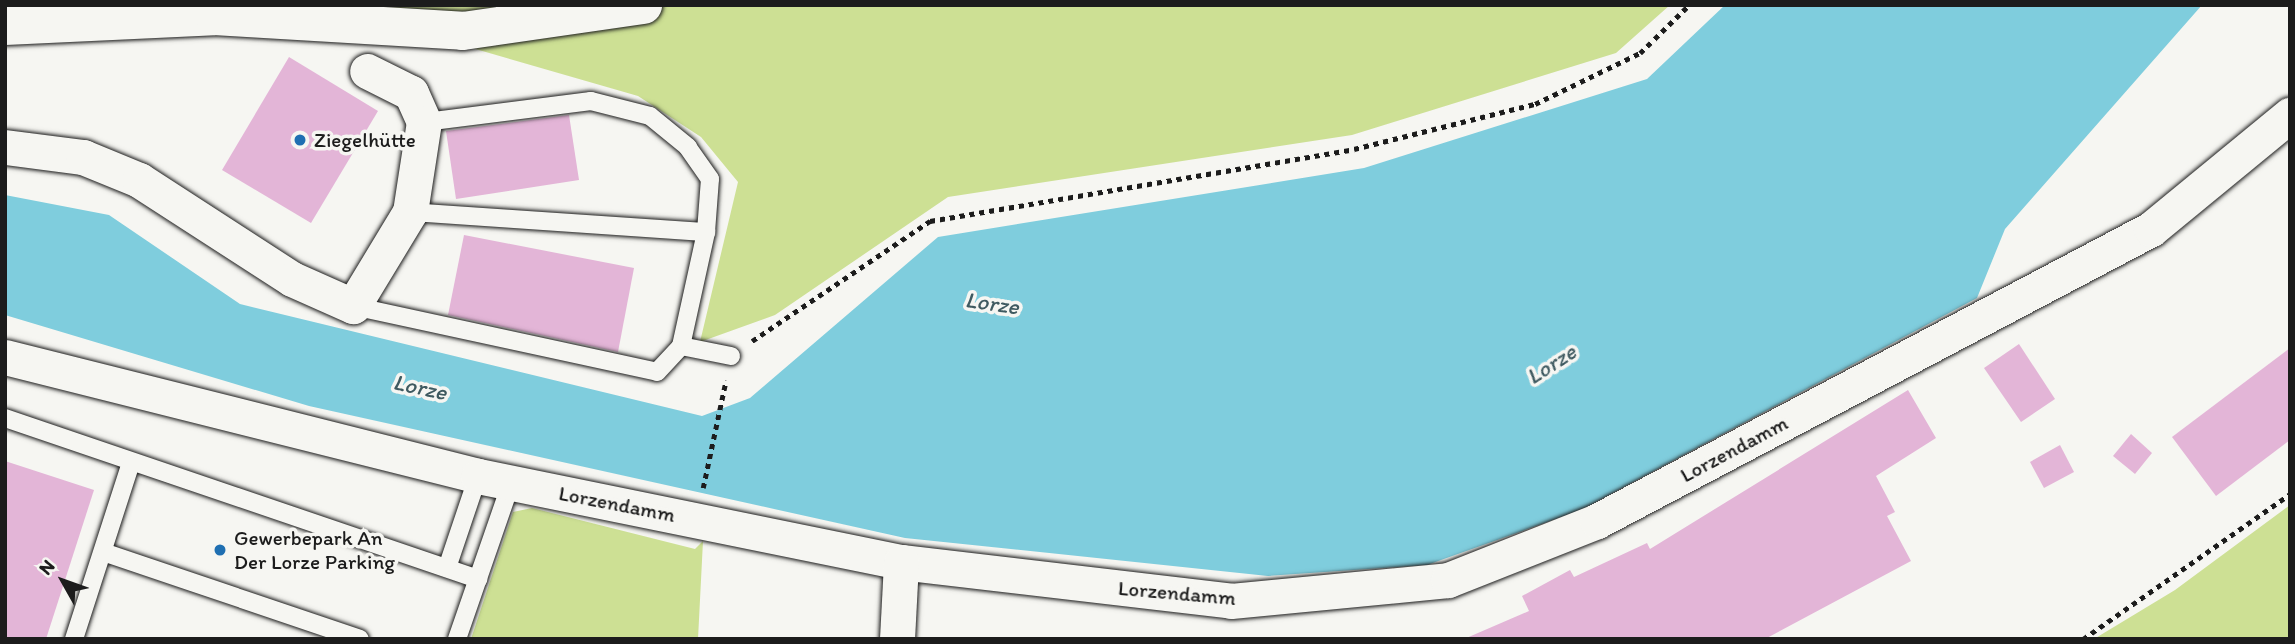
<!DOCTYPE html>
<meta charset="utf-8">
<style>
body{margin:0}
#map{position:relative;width:2295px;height:644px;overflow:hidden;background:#f6f6f2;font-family:Itim,sans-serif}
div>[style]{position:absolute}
.green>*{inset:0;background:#cde094}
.water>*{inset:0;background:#7fcddd}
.building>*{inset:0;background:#e3b5d7}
.path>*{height:4.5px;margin-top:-2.25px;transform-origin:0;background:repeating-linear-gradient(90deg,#1c1c1c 0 5px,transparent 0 10px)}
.roads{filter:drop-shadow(0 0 2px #1c1c1c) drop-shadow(0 0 2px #1c1c1c)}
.service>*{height:18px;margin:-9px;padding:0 9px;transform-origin:9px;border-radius:9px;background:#f6f6f2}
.minor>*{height:35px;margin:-17.5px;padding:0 17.5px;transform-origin:17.5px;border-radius:17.5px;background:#f6f6f2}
.tertiary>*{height:38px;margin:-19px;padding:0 19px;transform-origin:19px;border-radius:19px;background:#f6f6f2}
.dots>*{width:19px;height:19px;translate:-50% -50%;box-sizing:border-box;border:4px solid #f6f6f2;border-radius:50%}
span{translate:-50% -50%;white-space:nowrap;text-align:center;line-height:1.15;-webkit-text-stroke:7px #f6f6f2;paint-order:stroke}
.poi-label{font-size:21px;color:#1c1c1c}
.left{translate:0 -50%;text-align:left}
.street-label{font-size:21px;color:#1c1c1c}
.water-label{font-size:23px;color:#3f5a60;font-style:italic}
.frame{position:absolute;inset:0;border:7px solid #1c1c1c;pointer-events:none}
.north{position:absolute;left:28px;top:546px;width:70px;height:70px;-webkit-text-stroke:5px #f6f6f2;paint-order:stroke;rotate:310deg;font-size:19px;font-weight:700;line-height:28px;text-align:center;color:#1c1c1c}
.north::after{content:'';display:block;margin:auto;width:24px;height:32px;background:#1c1c1c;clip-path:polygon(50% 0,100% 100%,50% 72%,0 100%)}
</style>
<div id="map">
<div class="green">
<i style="clip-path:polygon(323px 5px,1670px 5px,1616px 53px,1352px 135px,948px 197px,775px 315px,700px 342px,738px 182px,701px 137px,638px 96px)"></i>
<i style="clip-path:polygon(2290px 505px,2290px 639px,2094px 639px,2175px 590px)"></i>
<i style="clip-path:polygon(532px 508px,695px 549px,703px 541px,698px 639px,471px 639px,513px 512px)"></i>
</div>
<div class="water">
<i style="clip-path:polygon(1725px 5px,2202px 5px,2005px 229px,1977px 298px,1581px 510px,1427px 565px,1268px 576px,905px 538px,309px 406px,5px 315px,5px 195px,109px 215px,240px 304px,702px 416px,750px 398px,938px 237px,1364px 168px,1647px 79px)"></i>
</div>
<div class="building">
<i style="clip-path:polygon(289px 57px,378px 111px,311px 223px,222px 170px)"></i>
<i style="clip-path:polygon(569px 115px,579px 180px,456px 199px,446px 131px)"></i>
<i style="clip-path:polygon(464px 235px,634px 268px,618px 352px,448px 315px)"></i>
<i style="clip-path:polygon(2019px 344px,2055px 399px,2021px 422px,1984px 368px)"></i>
<i style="clip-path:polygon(2290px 348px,2290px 440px,2216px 496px,2172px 437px)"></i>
<i style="clip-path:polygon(1908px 390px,1936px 438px,1876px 476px,1895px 512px,1887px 516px,1911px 561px,1765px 639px,1464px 639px,1529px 611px,1522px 596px,1570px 570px,1574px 577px,1647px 543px,1650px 549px)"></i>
<i style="clip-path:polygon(2131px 434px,2152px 453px,2135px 474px,2113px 456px)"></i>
<i style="clip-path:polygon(2060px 445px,2074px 472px,2044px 488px,2030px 462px)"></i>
<i style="clip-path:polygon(5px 461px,94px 490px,46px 639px,5px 639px)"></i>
</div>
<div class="path">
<i style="left:752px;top:341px;width:215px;rotate:-34deg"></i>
<i style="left:930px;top:221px;width:430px;rotate:-9.6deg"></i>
<i style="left:1354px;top:149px;width:187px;rotate:-14deg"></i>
<i style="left:1535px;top:104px;width:117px;rotate:-25.9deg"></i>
<i style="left:1640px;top:53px;width:69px;rotate:-44.4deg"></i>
<i style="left:703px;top:488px;width:110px;rotate:-78deg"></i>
<i style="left:2083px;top:639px;width:253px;rotate:-35deg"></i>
</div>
<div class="roads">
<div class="service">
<i style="left:410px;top:212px;width:297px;rotate:3.9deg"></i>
<i style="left:353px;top:306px;width:311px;rotate:12.2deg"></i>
<i style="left:657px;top:372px;width:35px;rotate:-47deg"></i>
<i style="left:681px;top:346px;width:117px;rotate:-77.6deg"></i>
<i style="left:706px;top:232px;width:53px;rotate:-85.7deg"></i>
<i style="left:710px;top:179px;width:39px;rotate:-125deg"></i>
<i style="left:688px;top:147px;width:49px;rotate:-140.8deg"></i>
<i style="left:650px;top:116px;width:61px;rotate:-165.7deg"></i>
<i style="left:591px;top:101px;width:168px;rotate:172.8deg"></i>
<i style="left:681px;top:346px;width:51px;rotate:11.3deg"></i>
<i style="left:5px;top:418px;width:500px;rotate:18.8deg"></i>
<i style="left:103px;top:552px;width:271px;rotate:18.7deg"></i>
<i style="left:447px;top:568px;width:97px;rotate:-71.4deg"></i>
<i style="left:74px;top:639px;width:185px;rotate:-72.1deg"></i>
<i style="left:457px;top:639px;width:165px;rotate:-70.9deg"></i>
</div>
<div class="minor">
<i style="left:5px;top:147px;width:79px;rotate:7.3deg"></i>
<i style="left:83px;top:157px;width:61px;rotate:22.3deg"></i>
<i style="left:139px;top:180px;width:182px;rotate:32.9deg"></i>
<i style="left:292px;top:279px;width:67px;rotate:23.9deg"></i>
<i style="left:353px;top:306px;width:110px;rotate:-58.8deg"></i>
<i style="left:410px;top:212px;width:91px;rotate:-81.2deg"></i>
<i style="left:424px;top:122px;width:32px;rotate:-114deg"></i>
<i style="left:411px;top:93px;width:49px;rotate:-153.4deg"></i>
<i style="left:5px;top:357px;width:488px;rotate:14.1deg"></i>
<i style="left:478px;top:476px;width:432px;rotate:11.5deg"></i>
<i style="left:901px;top:562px;width:332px;rotate:6.7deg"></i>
<i style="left:1231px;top:601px;width:218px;rotate:-5.5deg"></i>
<i style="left:1448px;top:580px;width:160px;rotate:-21.6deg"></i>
<i style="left:1597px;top:521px;width:626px;rotate:-27.79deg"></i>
<i style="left:2151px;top:229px;width:180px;rotate:-39.4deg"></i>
<i style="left:897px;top:639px;width:77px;rotate:-87deg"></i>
</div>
<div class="tertiary">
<i style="left:5px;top:26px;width:209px;rotate:-2.7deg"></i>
<i style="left:214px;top:16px;width:249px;rotate:3.4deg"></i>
<i style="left:463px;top:31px;width:182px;rotate:-8.2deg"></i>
</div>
</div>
<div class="dots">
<i style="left:300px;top:140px;background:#1f6fb2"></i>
<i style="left:220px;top:550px;background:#1f6fb2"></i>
</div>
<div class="poi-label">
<span class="left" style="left:314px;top:140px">Ziegelhütte</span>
<span class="left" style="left:234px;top:550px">Gewerbepark An<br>Der Lorze Parking</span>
</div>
<div class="street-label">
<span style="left:1734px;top:449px;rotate:-28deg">Lorzendamm</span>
<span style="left:617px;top:504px;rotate:11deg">Lorzendamm</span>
<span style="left:1177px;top:593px;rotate:5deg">Lorzendamm</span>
</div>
<div class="water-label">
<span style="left:992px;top:303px;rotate:8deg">Lorze</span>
<span style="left:1551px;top:364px;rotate:-33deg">Lorze</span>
<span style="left:420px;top:387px;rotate:12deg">Lorze</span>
</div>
<div class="frame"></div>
<div class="north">N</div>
</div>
